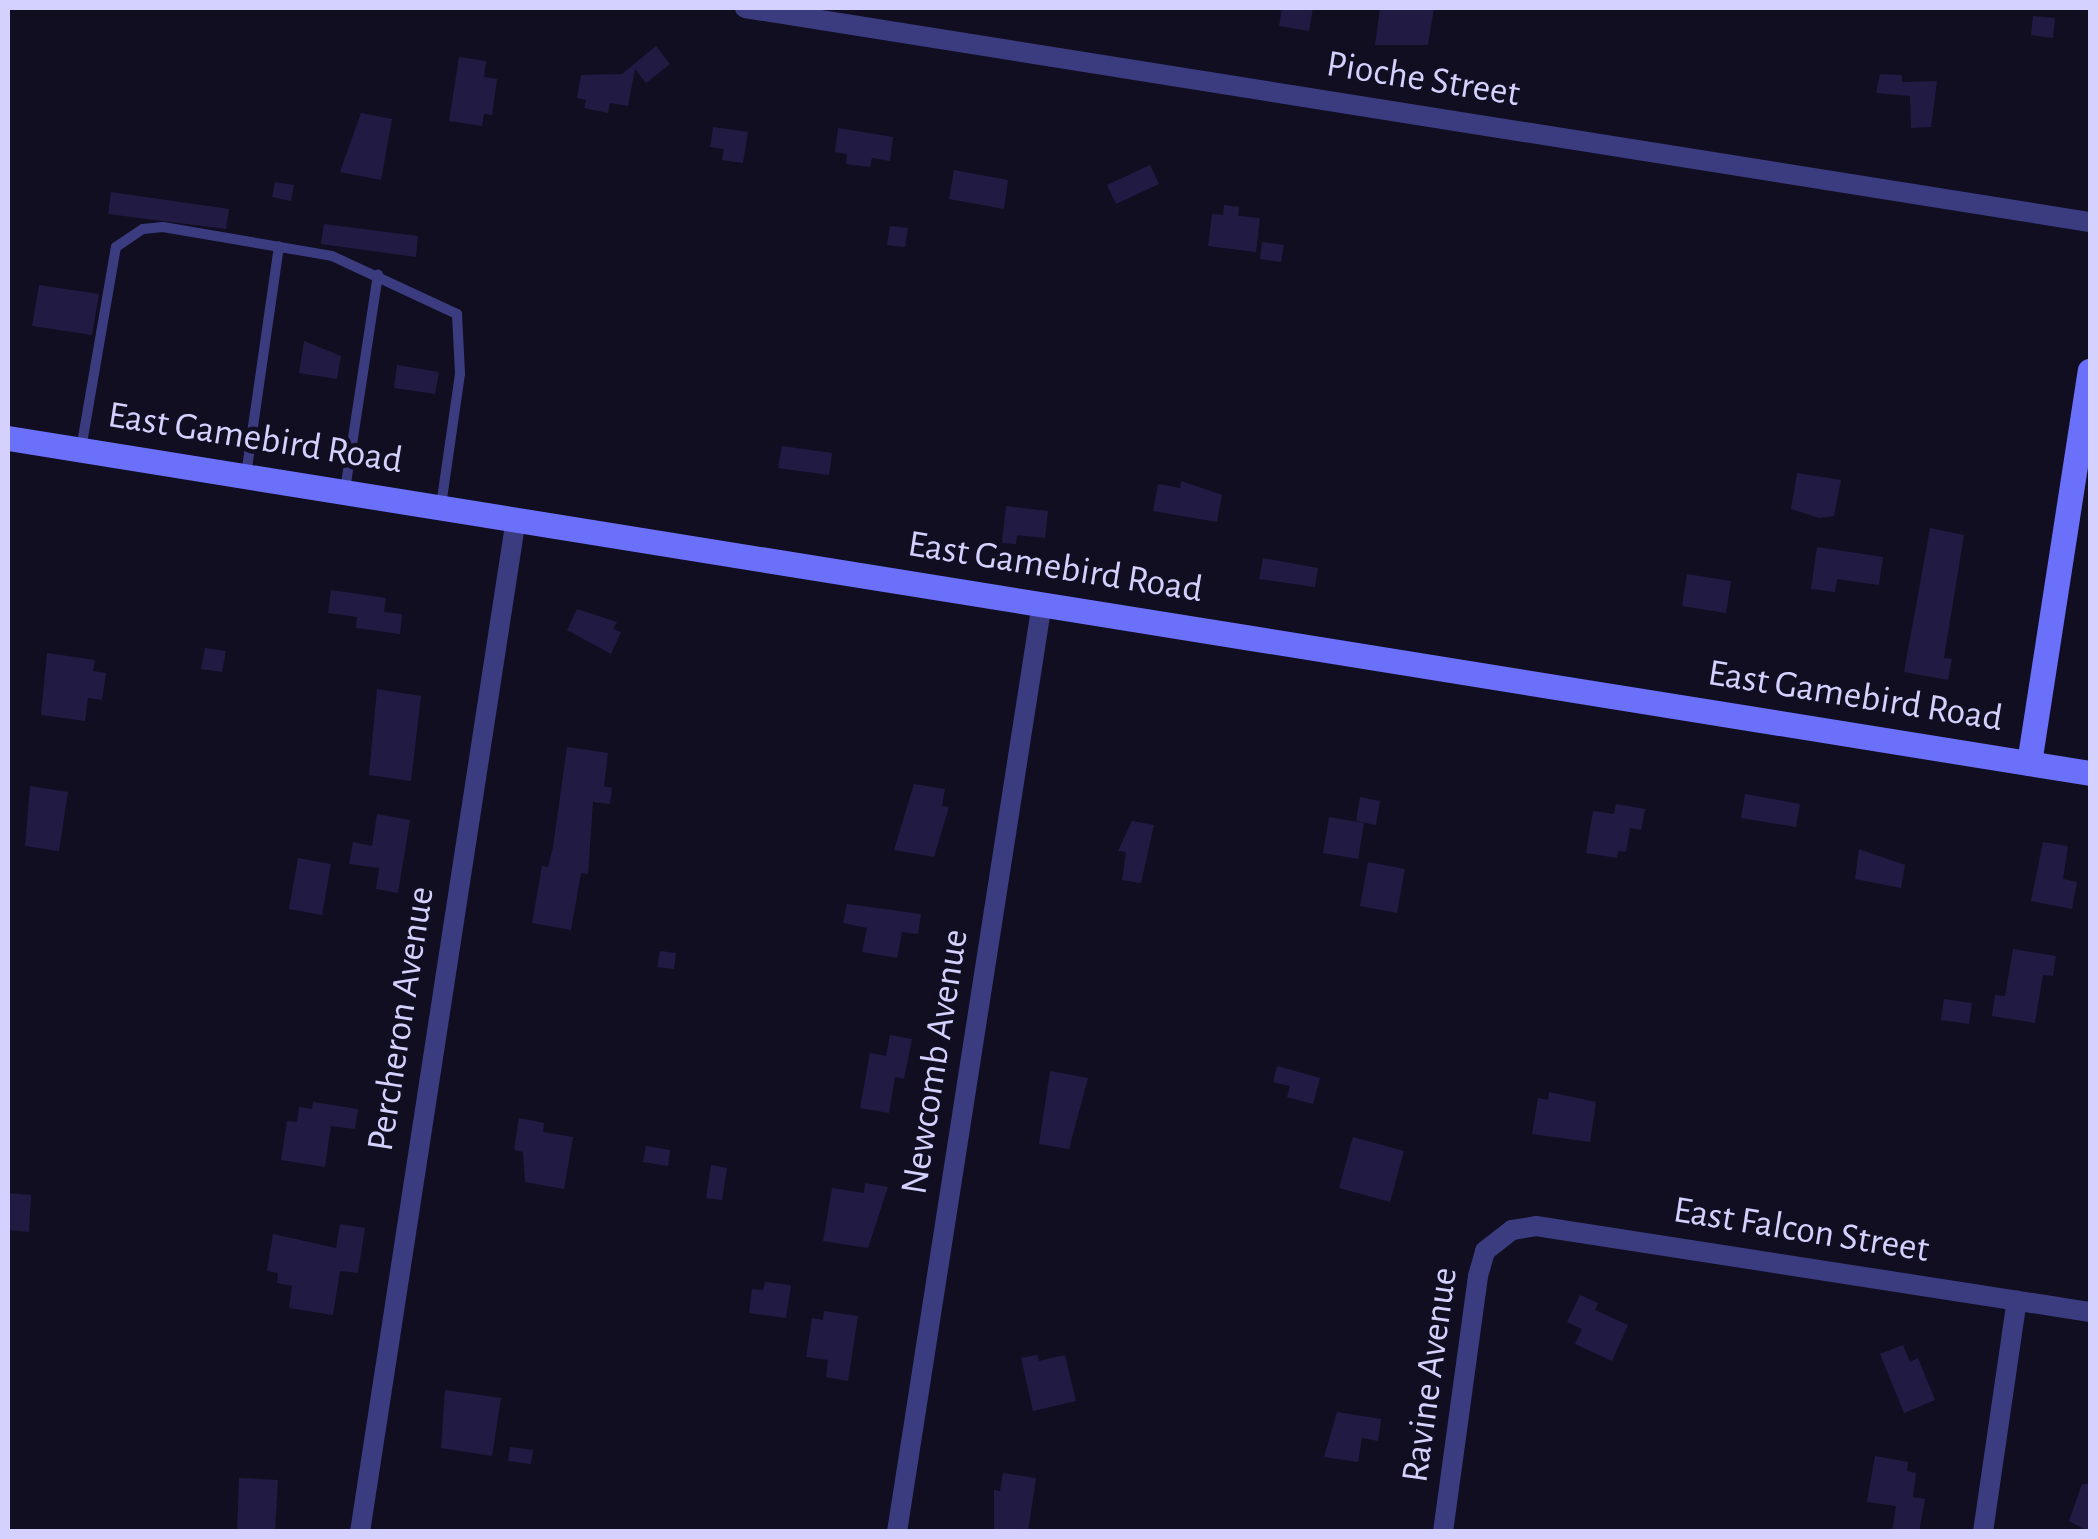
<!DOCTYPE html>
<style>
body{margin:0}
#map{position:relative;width:2098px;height:1539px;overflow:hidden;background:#110e22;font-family:"Alegreya Sans",sans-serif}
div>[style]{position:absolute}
.building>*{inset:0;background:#211b43}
.lane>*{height:10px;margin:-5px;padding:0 5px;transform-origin:5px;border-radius:5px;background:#3b3c80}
.street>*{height:20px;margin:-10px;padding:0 10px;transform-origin:10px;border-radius:10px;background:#3b3c80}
.secondary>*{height:25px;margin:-12.5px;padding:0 12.5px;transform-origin:12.5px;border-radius:12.5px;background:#6b70fb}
span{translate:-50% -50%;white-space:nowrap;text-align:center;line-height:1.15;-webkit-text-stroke:9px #110e22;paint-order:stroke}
.street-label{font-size:38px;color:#d4d1fe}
.frame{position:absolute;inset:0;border:10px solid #d4d1fe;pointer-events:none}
</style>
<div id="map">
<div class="building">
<i style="clip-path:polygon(1282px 8px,1313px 8px,1309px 31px,1279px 26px)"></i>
<i style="clip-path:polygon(1380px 8px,1434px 8px,1428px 45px,1375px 45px)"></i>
<i style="clip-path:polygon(2033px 16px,2055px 18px,2053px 38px,2031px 35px)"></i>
<i style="clip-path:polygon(656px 46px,670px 64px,646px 83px,635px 69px,628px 106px,610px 103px,608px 113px,584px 108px,586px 100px,577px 98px,581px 75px,622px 74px)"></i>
<i style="clip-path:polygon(459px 57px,486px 61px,484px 77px,497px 79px,492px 115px,484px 114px,482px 126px,449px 121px)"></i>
<i style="clip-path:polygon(1880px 74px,1902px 75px,1902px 82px,1937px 81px,1931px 127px,1911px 128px,1910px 96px,1876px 93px)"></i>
<i style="clip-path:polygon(361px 113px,392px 119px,381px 180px,340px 172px)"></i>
<i style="clip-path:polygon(713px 127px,748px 132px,743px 163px,722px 160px,724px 149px,710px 147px)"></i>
<i style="clip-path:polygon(838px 128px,893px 137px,890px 161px,872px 158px,870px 167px,846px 164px,847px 154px,835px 152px)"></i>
<i style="clip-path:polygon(1150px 165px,1159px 184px,1116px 204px,1107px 185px)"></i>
<i style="clip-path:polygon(954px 170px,1008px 180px,1004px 209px,949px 199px)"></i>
<i style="clip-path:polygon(275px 182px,294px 185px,291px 201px,272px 197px)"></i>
<i style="clip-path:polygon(111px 192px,229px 209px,226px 229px,108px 214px)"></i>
<i style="clip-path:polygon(1224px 205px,1239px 207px,1238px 216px,1260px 218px,1256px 252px,1208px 246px,1212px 214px,1223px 215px)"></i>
<i style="clip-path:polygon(324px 224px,418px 236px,416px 257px,321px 244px)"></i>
<i style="clip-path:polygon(890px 226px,908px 228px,905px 247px,887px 245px)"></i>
<i style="clip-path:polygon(1262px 242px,1284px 245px,1281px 262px,1260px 259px)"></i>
<i style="clip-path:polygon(39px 285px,99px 294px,92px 335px,32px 326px)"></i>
<i style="clip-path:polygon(304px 341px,341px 356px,337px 379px,299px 373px)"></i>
<i style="clip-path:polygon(397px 365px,439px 372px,435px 394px,394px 388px)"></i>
<i style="clip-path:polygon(782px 446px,832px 453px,829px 475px,778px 468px)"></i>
<i style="clip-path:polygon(1797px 473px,1841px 480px,1834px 516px,1819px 518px,1791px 509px)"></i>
<i style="clip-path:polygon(1181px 481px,1222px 495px,1217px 522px,1153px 511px,1158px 484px,1180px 488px)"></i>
<i style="clip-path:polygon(1006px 506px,1048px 511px,1045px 538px,1017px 535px,1016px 544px,1002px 543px)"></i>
<i style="clip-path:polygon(1930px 528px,1964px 535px,1944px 658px,1952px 659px,1948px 680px,1904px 672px)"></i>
<i style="clip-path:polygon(1817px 547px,1883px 557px,1879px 585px,1837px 579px,1835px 592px,1811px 589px)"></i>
<i style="clip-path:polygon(1263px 558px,1318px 568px,1315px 587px,1259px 579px)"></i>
<i style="clip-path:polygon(1687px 574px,1731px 581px,1726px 613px,1682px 606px)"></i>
<i style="clip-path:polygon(331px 590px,386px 598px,384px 612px,402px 614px,400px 634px,356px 628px,357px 617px,328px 613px)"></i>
<i style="clip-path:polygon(577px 609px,617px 622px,613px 629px,621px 632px,611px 654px,567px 630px)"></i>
<i style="clip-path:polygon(205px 648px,226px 651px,222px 672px,201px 669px)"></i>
<i style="clip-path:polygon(47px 653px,95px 660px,93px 671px,106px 673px,102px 700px,88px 698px,85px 721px,41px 715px)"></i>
<i style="clip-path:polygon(377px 689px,421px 696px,411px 781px,369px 775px)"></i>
<i style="clip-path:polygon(567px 747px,608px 753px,604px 786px,612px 788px,610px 804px,593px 802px,588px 874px,581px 873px,571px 930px,532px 923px,542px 866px,548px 867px,553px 847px)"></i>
<i style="clip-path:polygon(914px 784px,945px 789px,942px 806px,949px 807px,934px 857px,894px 850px)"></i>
<i style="clip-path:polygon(30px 786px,68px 792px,59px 851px,25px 846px)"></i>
<i style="clip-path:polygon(1745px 794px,1800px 804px,1796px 827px,1741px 818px)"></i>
<i style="clip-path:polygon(1360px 797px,1380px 801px,1376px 825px,1356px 821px)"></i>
<i style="clip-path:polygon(1616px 804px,1645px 809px,1641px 830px,1630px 828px,1626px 852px,1618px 851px,1617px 858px,1586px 853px,1593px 811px,1614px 814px)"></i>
<i style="clip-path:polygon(377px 814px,410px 820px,398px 893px,376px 889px,379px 868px,349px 864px,353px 842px,372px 846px)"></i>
<i style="clip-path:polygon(1329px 817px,1364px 823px,1358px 859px,1323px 853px)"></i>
<i style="clip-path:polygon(1132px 821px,1154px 825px,1141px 883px,1122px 880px,1126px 852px,1118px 851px)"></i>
<i style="clip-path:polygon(2043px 842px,2068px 846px,2063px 879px,2077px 882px,2072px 909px,2031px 901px)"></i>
<i style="clip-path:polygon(1859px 849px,1905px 865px,1901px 888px,1855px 879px)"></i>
<i style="clip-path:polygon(298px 858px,331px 864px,322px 915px,289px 909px)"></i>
<i style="clip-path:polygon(1368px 862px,1405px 869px,1397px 913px,1360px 906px)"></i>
<i style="clip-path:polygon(847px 904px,921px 914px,918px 934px,902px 932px,897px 958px,862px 952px,867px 928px,843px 923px)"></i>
<i style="clip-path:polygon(2013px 949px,2056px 956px,2053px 976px,2043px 975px,2035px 1023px,1992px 1016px,1995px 995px,2005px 996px)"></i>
<i style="clip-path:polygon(660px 951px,676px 953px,674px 969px,657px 967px)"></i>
<i style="clip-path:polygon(1944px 999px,1972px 1003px,1969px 1024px,1941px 1020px)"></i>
<i style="clip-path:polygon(890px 1035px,912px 1039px,904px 1079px,895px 1077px,889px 1113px,860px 1108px,870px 1053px,886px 1056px)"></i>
<i style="clip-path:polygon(1277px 1066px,1320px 1078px,1313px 1104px,1287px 1097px,1290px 1086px,1273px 1082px)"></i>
<i style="clip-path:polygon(1050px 1071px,1088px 1078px,1069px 1149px,1039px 1144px)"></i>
<i style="clip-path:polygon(1549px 1092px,1596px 1102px,1590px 1142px,1532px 1134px,1538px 1098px,1548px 1100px)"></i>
<i style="clip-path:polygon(313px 1102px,358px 1109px,355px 1129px,331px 1126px,325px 1167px,281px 1160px,287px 1121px,297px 1122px,299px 1107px,312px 1109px)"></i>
<i style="clip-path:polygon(519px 1118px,544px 1123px,543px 1132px,573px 1137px,564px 1189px,525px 1182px,523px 1152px,514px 1150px)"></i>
<i style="clip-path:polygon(1353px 1137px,1404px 1151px,1390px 1202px,1339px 1188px)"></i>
<i style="clip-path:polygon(646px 1146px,670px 1150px,668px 1166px,643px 1162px)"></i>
<i style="clip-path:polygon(711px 1165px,727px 1168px,722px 1200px,706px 1198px)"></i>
<i style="clip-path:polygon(865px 1183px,888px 1187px,868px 1248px,823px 1241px,832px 1188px,864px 1193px)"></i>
<i style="clip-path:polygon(8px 1193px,31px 1195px,29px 1232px,8px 1230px)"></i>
<i style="clip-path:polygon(340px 1224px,365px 1228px,358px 1273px,340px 1271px,333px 1315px,289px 1308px,292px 1286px,277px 1283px,278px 1273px,267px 1271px,273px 1234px,336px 1248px)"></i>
<i style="clip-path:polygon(765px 1282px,791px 1285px,786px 1318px,749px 1313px,752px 1289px,763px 1290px)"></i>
<i style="clip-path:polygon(1580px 1295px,1598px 1303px,1595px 1310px,1628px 1325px,1612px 1361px,1575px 1344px,1582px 1329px,1567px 1322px)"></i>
<i style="clip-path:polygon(824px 1311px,858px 1316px,848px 1381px,826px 1377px,828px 1360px,806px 1357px,812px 1318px,823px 1320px)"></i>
<i style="clip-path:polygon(1903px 1345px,1910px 1362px,1918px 1358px,1935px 1400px,1904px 1413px,1880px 1354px)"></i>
<i style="clip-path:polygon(1037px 1355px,1039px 1361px,1065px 1355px,1076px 1401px,1033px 1411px,1021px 1358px)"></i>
<i style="clip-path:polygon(445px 1390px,501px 1398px,492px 1456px,441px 1448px)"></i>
<i style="clip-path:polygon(1337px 1412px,1381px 1419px,1378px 1441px,1362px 1438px,1358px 1462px,1324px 1457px)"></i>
<i style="clip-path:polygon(510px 1447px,533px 1450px,531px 1464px,508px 1461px)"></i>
<i style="clip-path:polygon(1875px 1456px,1908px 1462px,1907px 1471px,1916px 1473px,1913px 1497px,1925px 1499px,1919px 1532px,1892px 1532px,1896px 1506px,1867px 1502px)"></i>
<i style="clip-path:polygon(1003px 1473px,1036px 1478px,1028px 1532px,994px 1532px,994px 1490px,1000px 1491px)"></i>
<i style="clip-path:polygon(239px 1478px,278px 1480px,275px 1532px,237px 1532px)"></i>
<i style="clip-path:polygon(2082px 1484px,2090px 1484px,2090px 1532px,2069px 1521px)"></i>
</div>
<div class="lane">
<i style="left:81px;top:449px;width:205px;rotate:-80.2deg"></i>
<i style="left:116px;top:247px;width:32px;rotate:-34deg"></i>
<i style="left:143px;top:229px;width:20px;rotate:-6deg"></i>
<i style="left:163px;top:227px;width:171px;rotate:9.7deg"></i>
<i style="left:332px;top:256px;width:138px;rotate:24.9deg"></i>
<i style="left:457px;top:314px;width:60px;rotate:87.1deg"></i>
<i style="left:460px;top:374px;width:133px;rotate:98.2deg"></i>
<i style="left:246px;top:475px;width:231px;rotate:-81.8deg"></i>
<i style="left:345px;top:490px;width:218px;rotate:-81.3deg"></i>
</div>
<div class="street">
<i style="left:745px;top:8px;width:1362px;rotate:9.04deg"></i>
<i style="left:360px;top:1532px;width:1025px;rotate:-81.25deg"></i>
<i style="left:897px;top:1532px;width:940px;rotate:-81.13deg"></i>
<i style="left:1443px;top:1532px;width:258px;rotate:-82.2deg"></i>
<i style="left:1478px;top:1276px;width:26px;rotate:-74deg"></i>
<i style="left:1485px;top:1251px;width:34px;rotate:-38deg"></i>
<i style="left:1512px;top:1230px;width:24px;rotate:-9deg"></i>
<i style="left:1536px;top:1226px;width:561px;rotate:8.82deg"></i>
<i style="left:1983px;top:1532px;width:234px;rotate:-81.7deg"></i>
</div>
<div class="secondary">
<i style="left:8px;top:438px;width:2109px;rotate:9.14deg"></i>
<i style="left:2029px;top:763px;width:397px;rotate:-81.2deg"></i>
</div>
<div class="street-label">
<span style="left:1423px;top:80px;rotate:9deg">Pioche Street</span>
<span style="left:255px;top:439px;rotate:9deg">East Gamebird Road</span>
<span style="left:1055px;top:568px;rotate:9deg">East Gamebird Road</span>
<span style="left:1855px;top:697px;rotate:9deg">East Gamebird Road</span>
<span style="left:402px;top:1019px;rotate:-81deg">Percheron Avenue</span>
<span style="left:936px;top:1062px;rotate:-81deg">Newcomb Avenue</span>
<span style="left:1801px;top:1231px;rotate:9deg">East Falcon Street</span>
<span style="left:1431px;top:1375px;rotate:-82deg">Ravine Avenue</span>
</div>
<div class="frame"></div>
</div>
